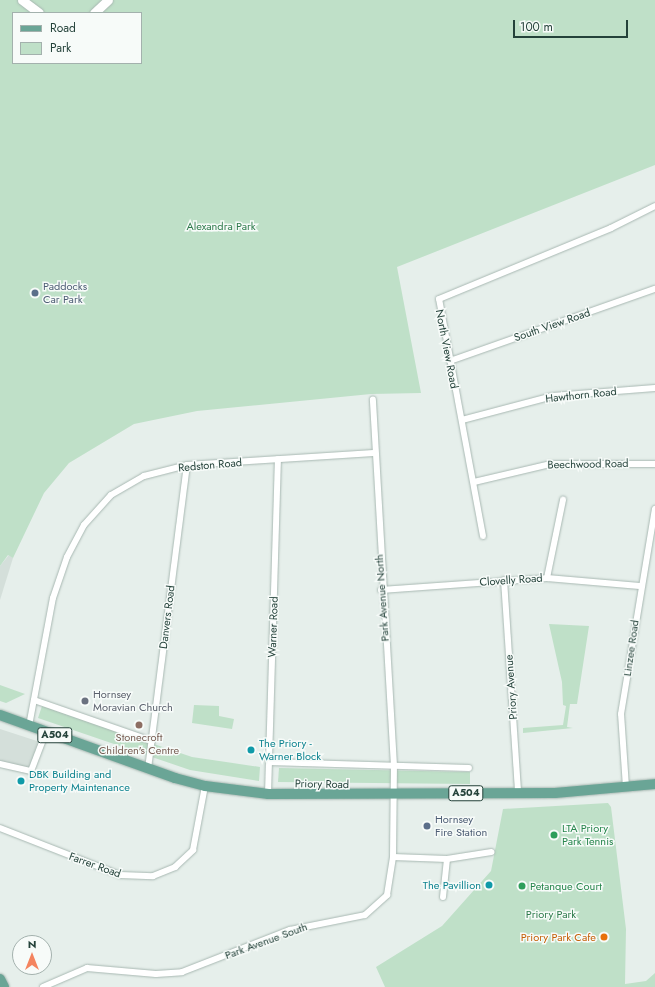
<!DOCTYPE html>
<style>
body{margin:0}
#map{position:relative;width:655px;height:987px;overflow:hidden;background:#e6efeb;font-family:Jost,sans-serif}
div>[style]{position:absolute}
.built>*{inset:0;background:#d4dfda}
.green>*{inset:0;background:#bfe0c8}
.roads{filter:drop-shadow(0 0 1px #a8b8b2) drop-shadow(0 0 1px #a8b8b2)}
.street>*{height:6px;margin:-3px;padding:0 3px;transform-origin:3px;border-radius:3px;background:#fff}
.secondary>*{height:9px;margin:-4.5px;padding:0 4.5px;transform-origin:4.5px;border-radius:4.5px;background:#fff}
.primary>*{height:10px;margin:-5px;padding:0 5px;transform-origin:5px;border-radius:5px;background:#6aa596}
.dots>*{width:11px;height:11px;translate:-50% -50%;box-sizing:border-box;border:2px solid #f7fbf9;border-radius:50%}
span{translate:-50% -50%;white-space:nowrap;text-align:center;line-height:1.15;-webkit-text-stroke:3px #f7fbf9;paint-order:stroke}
.shield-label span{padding:1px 3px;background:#f7fbf9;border:1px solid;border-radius:3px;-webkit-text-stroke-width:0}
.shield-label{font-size:10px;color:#24423a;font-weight:700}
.park-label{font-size:11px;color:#2d7a4b}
.service-label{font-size:11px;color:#4e5e75}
.left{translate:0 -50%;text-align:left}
.street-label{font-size:11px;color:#24423a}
.worship-label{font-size:11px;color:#5b616d}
.education-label{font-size:11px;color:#785e54}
.culture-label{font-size:11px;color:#0d838f}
.right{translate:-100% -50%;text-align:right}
.leisure-label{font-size:11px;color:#27864d}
.food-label{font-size:11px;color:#c56008}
.legend{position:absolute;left:12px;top:12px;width:130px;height:52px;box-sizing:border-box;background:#f7fbf9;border:1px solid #a3b1ad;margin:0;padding:5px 7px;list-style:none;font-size:12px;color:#24423a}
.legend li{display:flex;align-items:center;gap:8px;height:20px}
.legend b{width:20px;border:1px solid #a3b1ad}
.north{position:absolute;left:12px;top:935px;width:40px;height:40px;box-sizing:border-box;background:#f7fbf9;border:1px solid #a3b1ad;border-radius:50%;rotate:0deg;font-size:11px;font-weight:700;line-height:16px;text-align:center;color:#24423a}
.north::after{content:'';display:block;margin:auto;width:14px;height:18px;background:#f4845f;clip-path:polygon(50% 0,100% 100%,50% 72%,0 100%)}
.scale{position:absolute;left:513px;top:20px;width:115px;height:18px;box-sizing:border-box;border:2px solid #24423a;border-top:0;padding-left:5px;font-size:12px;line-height:14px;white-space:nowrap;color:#24423a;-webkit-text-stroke:3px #f7fbf9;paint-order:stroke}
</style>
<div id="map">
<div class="built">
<i style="clip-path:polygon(9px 555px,13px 558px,0 600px,0 566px)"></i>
<i style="clip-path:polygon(0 729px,40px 742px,29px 768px,0 762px)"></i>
</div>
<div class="green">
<i style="clip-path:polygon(evenodd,0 0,655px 0,655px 165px,397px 267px,421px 393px,371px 394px,197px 411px,134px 424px,69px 463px,44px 493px,13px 558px,8px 555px,0 566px,0 0,13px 13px,141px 13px,141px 63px,13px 63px,13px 13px)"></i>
<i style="clip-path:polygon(549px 624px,589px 626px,577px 704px,570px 704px,567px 727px,573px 728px,523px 733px,523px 728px,563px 725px,566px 706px,563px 705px,562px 682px)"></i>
<i style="clip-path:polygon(0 685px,25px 694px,6px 703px,0 701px)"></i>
<i style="clip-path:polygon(194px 705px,219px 706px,219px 716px,234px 719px,232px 729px,192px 723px)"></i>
<i style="clip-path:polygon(42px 706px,192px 757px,260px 767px,259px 781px,190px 770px,38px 718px)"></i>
<i style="clip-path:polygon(279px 768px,470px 772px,470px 784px,278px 782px)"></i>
<i style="clip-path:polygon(608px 803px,611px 807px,626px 929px,625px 984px,646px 981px,655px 973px,655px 987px,385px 987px,376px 967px,442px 926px,491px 871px,503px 809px)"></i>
</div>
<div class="roads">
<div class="street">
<i style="left:450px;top:361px;width:217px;rotate:-19.4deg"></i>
<i style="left:462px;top:420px;width:94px;rotate:-14.8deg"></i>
<i style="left:553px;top:396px;width:102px;rotate:-4.5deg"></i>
<i style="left:474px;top:482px;width:78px;rotate:-13.3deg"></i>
<i style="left:550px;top:464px;width:105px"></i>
<i style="left:483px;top:536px;width:241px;rotate:-100.5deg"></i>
<i style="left:439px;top:299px;width:186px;rotate:-22.4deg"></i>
<i style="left:611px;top:228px;width:49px;rotate:-26.6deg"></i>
<i style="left:547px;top:578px;width:80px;rotate:-78.4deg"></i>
<i style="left:504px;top:580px;width:213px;rotate:86.2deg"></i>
<i style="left:381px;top:590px;width:166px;rotate:-4.1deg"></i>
<i style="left:547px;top:578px;width:93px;rotate:4.9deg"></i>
<i style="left:34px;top:700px;width:125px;rotate:19.2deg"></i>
<i style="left:29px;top:726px;width:130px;rotate:-79.4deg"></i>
<i style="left:53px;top:598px;width:43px;rotate:-71.1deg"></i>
<i style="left:67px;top:557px;width:36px;rotate:-62deg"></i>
<i style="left:84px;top:525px;width:40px;rotate:-48deg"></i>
<i style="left:111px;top:495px;width:38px;rotate:-30deg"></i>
<i style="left:144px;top:476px;width:44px;rotate:-14.3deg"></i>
<i style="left:187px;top:465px;width:187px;rotate:-3.7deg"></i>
<i style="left:269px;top:762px;width:200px;rotate:1.7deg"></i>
<i style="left:0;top:764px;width:32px;rotate:13deg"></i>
<i style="left:31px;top:771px;width:42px;rotate:-69deg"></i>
<i style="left:148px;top:769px;width:306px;rotate:-82.7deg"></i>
<i style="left:626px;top:787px;width:73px;rotate:-93.9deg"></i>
<i style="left:621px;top:714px;width:208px;rotate:-80.6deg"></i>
<i style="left:268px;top:794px;width:335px;rotate:-88.3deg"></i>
<i style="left:0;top:828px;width:129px;rotate:21.4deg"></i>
<i style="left:120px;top:875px;width:33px;rotate:2deg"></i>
<i style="left:153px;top:876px;width:24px;rotate:-22deg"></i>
<i style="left:175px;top:867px;width:25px;rotate:-43deg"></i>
<i style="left:193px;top:850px;width:65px;rotate:-79.4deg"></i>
<i style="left:393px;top:857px;width:54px;rotate:2.1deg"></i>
<i style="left:447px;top:859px;width:45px;rotate:-9deg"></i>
<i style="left:443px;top:897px;width:38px;rotate:-84deg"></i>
<i style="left:43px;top:987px;width:48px;rotate:-23.4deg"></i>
<i style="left:87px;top:968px;width:69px;rotate:5deg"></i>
<i style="left:156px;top:974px;width:26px;rotate:-4deg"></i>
<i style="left:182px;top:972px;width:116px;rotate:-21.3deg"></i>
<i style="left:290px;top:930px;width:76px;rotate:-11.3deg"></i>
<i style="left:365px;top:915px;width:30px;rotate:-42deg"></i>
<i style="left:387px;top:895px;width:38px;rotate:-81deg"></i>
<i style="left:393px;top:857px;width:91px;rotate:-89.4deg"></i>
<i style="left:394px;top:766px;width:367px;rotate:-93.3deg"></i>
</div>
<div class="secondary">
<i style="left:22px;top:0;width:21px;rotate:37deg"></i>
<i style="left:94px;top:13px;width:19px;rotate:-43deg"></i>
</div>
<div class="primary">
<i style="left:0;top:715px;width:186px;rotate:19.8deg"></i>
<i style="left:175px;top:778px;width:31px;rotate:15deg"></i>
<i style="left:205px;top:786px;width:64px;rotate:7.2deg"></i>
<i style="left:268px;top:794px;width:287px;rotate:-0.2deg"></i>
<i style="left:555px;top:793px;width:100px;rotate:-5.1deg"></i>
<i style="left:0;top:979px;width:9px;rotate:63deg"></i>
</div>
</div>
<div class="dots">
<i style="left:35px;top:293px;background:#5c6f8a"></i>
<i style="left:85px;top:701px;background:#6b7280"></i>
<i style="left:139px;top:725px;background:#8d6e63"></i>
<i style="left:251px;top:750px;background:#0f9aa8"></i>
<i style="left:21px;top:781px;background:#0f9aa8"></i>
<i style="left:427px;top:826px;background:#5c6f8a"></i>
<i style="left:554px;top:835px;background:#2e9e5b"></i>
<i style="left:489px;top:885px;background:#0f9aa8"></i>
<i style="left:522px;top:886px;background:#2e9e5b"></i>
<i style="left:604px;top:937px;background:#e8710a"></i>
</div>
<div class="shield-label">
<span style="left:55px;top:735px">A504</span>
<span style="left:466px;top:793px">A504</span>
</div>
<div class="park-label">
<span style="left:221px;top:226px">Alexandra Park</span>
<span style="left:551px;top:914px">Priory Park</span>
</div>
<div class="service-label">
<span class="left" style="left:43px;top:293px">Paddocks<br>Car Park</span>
<span class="left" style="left:435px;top:826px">Hornsey<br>Fire Station</span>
</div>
<div class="street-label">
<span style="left:552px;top:325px;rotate:-19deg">South View Road</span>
<span style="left:447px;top:349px;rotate:79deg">North View Road</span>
<span style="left:581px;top:395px;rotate:-6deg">Hawthorn Road</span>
<span style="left:588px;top:464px;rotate:-1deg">Beechwood Road</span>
<span style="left:210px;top:465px;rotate:-5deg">Redston Road</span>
<span style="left:511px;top:580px;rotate:-4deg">Clovelly Road</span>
<span style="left:382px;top:598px;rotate:-94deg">Park Avenue North</span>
<span style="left:167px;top:617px;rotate:-83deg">Danvers Road</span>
<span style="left:273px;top:627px;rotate:-88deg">Warner Road</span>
<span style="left:631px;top:648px;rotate:-82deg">Linzee Road</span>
<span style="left:511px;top:687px;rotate:-94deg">Priory Avenue</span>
<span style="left:322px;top:784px;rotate:1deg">Priory Road</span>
<span style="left:95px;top:865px;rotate:20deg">Farrer Road</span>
<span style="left:266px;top:941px;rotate:-20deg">Park Avenue South</span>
</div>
<div class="worship-label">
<span class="left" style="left:93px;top:701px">Hornsey<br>Moravian Church</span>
</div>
<div class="education-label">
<span style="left:139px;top:744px">Stonecroft<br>Children's Centre</span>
</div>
<div class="culture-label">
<span class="left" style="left:259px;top:750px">The Priory -<br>Warner Block</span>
<span class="left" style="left:29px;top:781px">DBK Building and<br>Property Maintenance</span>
<span class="right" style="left:481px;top:885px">The Pavillion</span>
</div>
<div class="leisure-label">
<span class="left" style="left:562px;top:835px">LTA Priory<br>Park Tennis</span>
<span class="left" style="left:530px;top:886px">Petanque Court</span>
</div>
<div class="food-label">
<span class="right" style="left:596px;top:937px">Priory Park Cafe</span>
</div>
<ul class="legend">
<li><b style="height:5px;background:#6aa596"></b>Road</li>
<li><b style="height:11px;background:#bfe0c8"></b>Park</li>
</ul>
<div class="north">N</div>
<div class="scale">100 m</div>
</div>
